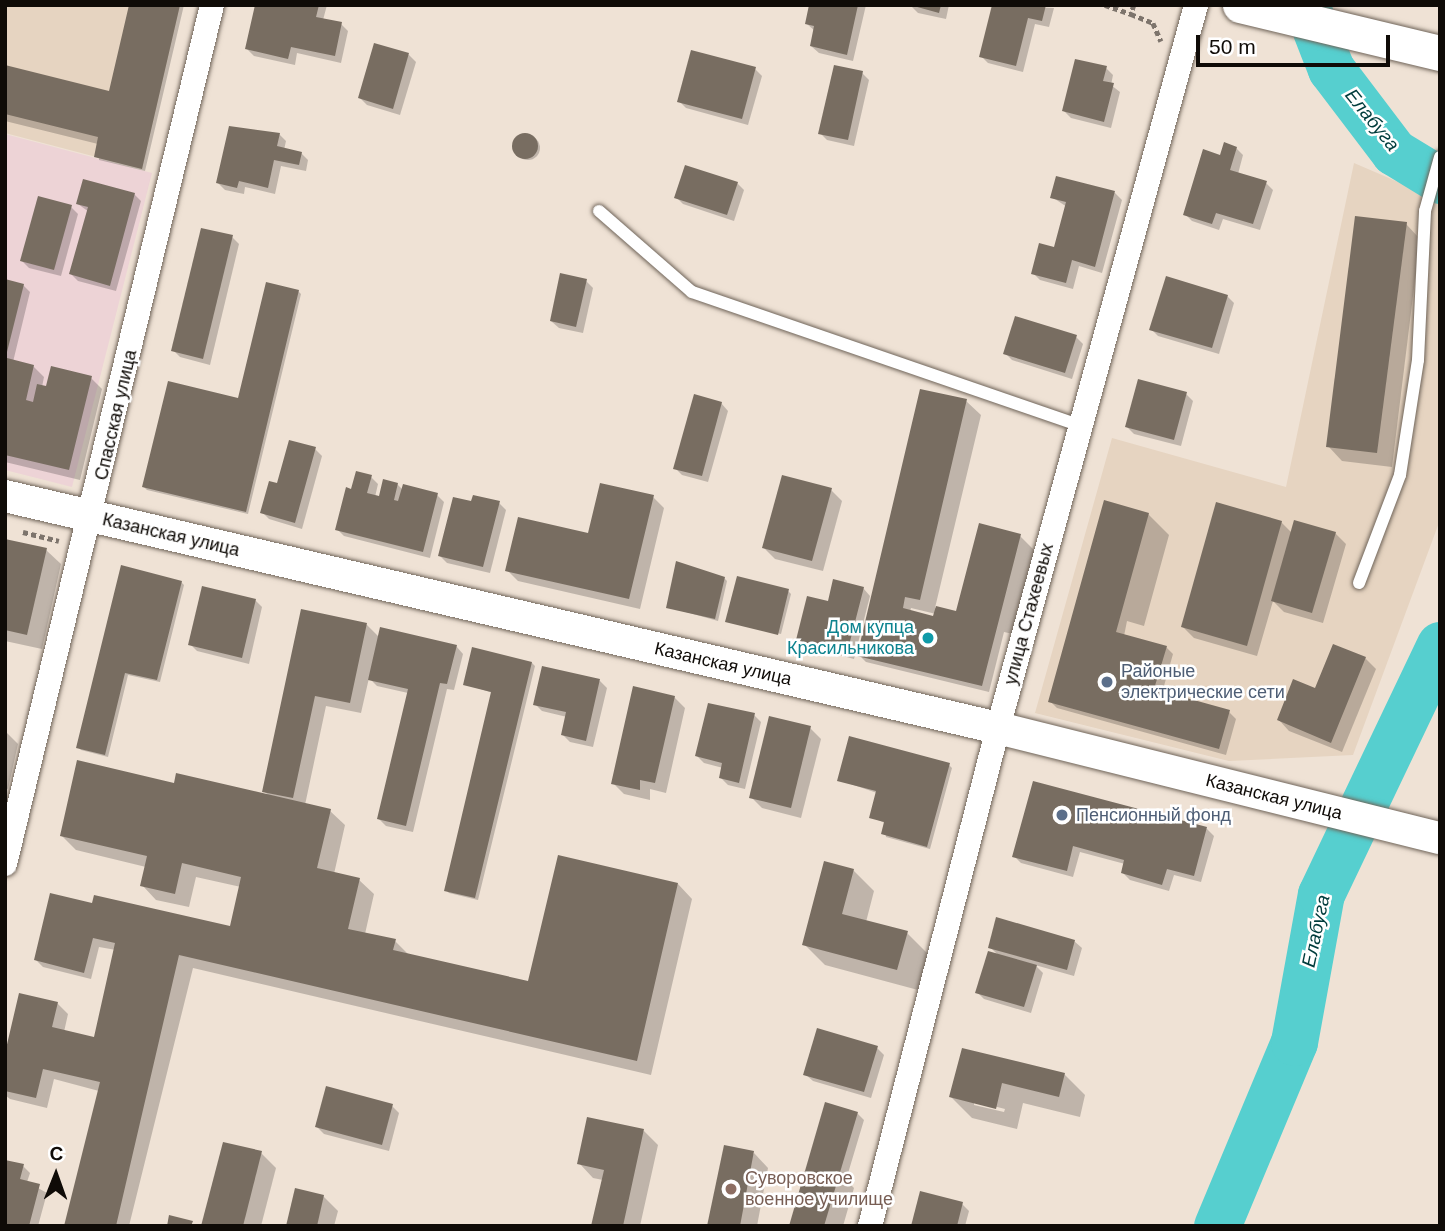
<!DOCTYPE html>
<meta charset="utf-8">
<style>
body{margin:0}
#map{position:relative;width:1445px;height:1231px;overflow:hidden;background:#efe2d5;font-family:Arial,sans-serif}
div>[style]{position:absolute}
.commercial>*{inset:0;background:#edd3d6}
.built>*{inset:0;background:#e6d4c1}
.shadow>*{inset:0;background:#0003}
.round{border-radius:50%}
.river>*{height:47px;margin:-23.5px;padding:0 23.5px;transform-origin:23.5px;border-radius:23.5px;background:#56cfcf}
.building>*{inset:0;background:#786d61}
.path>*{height:4.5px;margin-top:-2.25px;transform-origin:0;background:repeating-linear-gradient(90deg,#7d746c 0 5px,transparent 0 8.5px)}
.roads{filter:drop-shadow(0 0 2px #6f6459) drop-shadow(0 0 2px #6f6459)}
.service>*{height:12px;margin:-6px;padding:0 6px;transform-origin:6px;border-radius:6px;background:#fff}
.minor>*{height:24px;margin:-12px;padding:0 12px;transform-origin:12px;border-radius:12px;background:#fff}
.tertiary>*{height:32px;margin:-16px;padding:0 16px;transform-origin:16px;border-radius:16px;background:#fff}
.secondary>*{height:35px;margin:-17.5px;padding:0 17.5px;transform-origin:17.5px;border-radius:17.5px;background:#fff}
.dots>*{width:19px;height:19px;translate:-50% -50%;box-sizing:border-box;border:4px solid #fff;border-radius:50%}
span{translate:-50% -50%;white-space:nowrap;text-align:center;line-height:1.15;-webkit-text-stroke:5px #fff;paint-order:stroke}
.street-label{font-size:18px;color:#0f0b07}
.culture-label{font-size:18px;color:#0d838f}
.right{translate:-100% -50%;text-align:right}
.service-label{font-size:18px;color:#4e5e75}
.left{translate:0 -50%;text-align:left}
.education-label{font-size:18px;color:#785e54}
.water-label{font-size:19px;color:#003c3c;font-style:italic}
.frame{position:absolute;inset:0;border:7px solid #0f0b07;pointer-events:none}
.north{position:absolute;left:21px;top:1140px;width:70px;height:70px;-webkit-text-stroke:5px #fff;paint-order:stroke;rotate:1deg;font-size:19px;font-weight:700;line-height:28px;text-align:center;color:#0f0b07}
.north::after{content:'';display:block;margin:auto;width:24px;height:32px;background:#0f0b07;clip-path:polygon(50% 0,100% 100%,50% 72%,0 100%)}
.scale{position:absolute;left:1196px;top:35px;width:194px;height:32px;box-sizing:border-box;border:4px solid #0f0b07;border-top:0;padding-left:9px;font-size:21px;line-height:24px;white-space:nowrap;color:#0f0b07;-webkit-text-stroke:5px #fff;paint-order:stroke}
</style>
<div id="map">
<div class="commercial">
<i style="clip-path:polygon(5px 134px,152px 173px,72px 487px,5px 470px)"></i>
</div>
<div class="built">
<i style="clip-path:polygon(5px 5px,180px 5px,142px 169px,5px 133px)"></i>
<i style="clip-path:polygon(1354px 163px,1440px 200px,1440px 520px,1353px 755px,1229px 761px,1035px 713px,1112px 438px,1286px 487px)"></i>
</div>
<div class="shadow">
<i style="clip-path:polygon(131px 5px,184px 5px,145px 171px,99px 160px,98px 144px,5px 121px,5px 67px,110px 94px)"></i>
<i style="clip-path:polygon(257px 5px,327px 5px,323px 20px,341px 24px,348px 31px,341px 63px,297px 53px,295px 65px,254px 56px,247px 49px)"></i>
<i style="clip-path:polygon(811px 5px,866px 5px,853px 61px,819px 53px,811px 46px,815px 31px,807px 24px)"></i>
<i style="clip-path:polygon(949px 5px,946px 19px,918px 13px,911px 6px)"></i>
<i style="clip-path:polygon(993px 5px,1054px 8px,1049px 27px,1035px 24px,1023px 72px,988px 63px,981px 56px)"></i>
<i style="clip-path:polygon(376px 45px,409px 55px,416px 62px,400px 115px,367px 105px,360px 98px)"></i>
<i style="clip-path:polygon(1106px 68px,1113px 75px,1111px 85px,1120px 92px,1111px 128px,1071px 118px,1064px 111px)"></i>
<i style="clip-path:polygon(755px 69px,762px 76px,748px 125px,686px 108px,679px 101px)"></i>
<i style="clip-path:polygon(862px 73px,869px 80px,854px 146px,827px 140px,820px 133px)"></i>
<i style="clip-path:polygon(279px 134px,286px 141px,284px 150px,301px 153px,308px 160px,306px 171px,281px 166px,275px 194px,245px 187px,244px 194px,225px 190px,218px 183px)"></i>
<i class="round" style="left:516px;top:136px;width:24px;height:24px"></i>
<i style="clip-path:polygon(1236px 148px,1243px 155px,1238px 174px,1266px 183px,1273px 190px,1260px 230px,1223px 219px,1219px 230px,1192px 221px,1185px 214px,1221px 157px)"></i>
<i style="clip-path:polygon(1057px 178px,1115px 193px,1122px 200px,1102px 273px,1079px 266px,1073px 289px,1040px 280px,1033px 273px,1055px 249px,1067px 207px,1052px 197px)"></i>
<i style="clip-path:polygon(737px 183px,744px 190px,734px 221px,683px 204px,676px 197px)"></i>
<i style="clip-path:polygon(134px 194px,141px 201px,116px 291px,78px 281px,71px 274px,89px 212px,78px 204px)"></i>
<i style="clip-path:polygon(71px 207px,78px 214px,61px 276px,29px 268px,22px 261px)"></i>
<i style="clip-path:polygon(1406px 224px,1420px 239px,1392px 467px,1342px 461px,1328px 446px)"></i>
<i style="clip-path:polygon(232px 237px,239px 244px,210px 365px,180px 357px,173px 350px)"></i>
<i style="clip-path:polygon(5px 281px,23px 285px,30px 292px,13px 362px,33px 366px,44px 377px,42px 387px,91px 378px,102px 389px,80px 480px,5px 462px)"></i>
<i style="clip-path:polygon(586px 281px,593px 288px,583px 333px,559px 328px,551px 321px)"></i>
<i style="clip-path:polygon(298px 291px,301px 294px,248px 514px,147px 490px,144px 487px,240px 400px)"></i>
<i style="clip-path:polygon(1227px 296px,1234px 303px,1219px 354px,1158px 336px,1151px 329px)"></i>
<i style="clip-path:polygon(1076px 337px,1083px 344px,1072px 379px,1012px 360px,1005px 353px)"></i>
<i style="clip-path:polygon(1186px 394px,1193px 401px,1181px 446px,1134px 434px,1127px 427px)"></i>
<i style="clip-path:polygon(evenodd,966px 401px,981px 415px,935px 608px,957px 613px,1020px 536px,1035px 551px,1013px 634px,1004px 632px,989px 692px,866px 662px,859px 655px,966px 401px,911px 608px,936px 614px,935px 618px,910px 612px,911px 608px)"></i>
<i style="clip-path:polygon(721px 403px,728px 411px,708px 482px,682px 475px,675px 468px)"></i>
<i style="clip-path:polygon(315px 449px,322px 456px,302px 529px,269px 519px,262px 512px,278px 485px)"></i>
<i style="clip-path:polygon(371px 477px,378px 484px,375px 497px,380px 498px,397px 484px,403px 490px,437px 495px,444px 502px,430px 558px,344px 536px,337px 529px,352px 491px)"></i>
<i style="clip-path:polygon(831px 490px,842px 501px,823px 571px,775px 559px,764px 548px)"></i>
<i style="clip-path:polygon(653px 497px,664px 508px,640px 609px,518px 581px,507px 570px,590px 535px)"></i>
<i style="clip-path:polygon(499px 503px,506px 510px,490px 573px,447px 563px,440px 556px,472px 504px)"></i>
<i style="clip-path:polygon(1148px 514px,1169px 535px,1144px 626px,1127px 621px,1124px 636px,1166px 647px,1173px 654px,1162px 693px,1229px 712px,1236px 719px,1226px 755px,1057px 708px,1050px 701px)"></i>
<i style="clip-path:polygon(1281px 522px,1292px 533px,1335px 533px,1346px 544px,1323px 623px,1284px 612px,1273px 601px,1257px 656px,1194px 638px,1183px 627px)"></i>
<i style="clip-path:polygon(5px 540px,46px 550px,61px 564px,42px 649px,5px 641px)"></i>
<i style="clip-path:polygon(724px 578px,727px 581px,718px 621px,668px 607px)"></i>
<i style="clip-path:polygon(181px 582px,184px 585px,160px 682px,128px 675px,108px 757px,81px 750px,78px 747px)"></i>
<i style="clip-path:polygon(863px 588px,870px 596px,854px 659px,805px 646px,798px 639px,829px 603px)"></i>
<i style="clip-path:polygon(788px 591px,791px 594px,781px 634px,728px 621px)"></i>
<i style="clip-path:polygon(255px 600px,262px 607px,249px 664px,197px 651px,190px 644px)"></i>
<i style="clip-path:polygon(302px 611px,367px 625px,380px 638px,456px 646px,463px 654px,454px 690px,447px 689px,413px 832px,386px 826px,379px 819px,408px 693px,377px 686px,369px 678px,361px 713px,326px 706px,305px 805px,330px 811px,345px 825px,334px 874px,359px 880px,374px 894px,365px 934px,395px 941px,410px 956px,529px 983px,678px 884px,692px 899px,651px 1075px,193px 968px,129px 1226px,66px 1226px,99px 1091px,54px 1079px,47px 1108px,10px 1099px,5px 1095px,5px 1060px,57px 1003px,68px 1014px,64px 1032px,95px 1040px,116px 950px,99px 947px,91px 979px,43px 967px,36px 960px,93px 905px,231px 929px,241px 887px,196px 877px,189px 907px,156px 900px,142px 885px,146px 867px,76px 850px,62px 836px,175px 785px,269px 796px,264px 791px)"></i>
<i style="clip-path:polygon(1365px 658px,1376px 669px,1342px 752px,1289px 731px,1279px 720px)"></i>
<i style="clip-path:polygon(532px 663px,535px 666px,478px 900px,449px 893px,446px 890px,493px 693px,465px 684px)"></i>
<i style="clip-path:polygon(600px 681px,607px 688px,593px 747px,570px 742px,563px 735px,567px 717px,542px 711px,535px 704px)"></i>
<i style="clip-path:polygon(674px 697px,685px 708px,666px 793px,650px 789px,650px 800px,624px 794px,613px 783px)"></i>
<i style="clip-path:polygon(754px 715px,761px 722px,745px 789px,728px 785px,721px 778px,723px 768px,704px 763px,697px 756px)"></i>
<i style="clip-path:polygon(810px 728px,821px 739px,801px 818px,762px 808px,751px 797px)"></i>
<i style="clip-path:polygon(5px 731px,18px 744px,8px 789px,5px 788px)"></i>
<i style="clip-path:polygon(949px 765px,952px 768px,930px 849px,886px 837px,885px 823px,871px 817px,877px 793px,839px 780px)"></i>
<i style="clip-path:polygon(1034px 783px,1207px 829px,1214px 836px,1201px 882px,1174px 875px,1169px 891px,1130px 880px,1123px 873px,1125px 864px,1080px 852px,1073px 877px,1021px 863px,1014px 856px)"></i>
<i style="clip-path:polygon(853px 870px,874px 891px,866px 922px,907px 933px,928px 954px,918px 990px,825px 965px,804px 944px)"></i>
<i style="clip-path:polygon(1074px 941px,1082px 948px,1074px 976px,1035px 965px,1043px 973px,1031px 1013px,984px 999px,977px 992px,998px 955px,990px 947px)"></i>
<i style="clip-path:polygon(877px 1048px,884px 1055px,871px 1098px,813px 1081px,805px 1074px)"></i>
<i style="clip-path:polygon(evenodd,963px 1050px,1064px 1074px,1085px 1095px,1080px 1117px,1023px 1103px,1017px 1129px,972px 1118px,951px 1097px,963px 1050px,974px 1101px,1005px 1109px,1004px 1112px,974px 1105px,974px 1101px)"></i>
<i style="clip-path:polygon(392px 1106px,399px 1113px,389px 1151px,324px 1134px,317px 1127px)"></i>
<i style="clip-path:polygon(857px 1113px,864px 1120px,846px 1180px,854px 1188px,843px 1226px,791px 1226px)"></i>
<i style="clip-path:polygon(644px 1131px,658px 1145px,640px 1226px,593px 1226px,603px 1180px,593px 1178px,579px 1163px)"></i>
<i style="clip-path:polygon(261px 1153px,276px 1168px,261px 1226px,203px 1226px)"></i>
<i style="clip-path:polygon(754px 1153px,768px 1168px,757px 1226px,710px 1226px)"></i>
<i style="clip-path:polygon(23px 1166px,30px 1173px,27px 1182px,47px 1193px,38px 1226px,5px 1226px)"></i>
<i style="clip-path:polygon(323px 1196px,338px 1211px,334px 1226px,288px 1226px)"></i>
<i style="clip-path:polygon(962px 1204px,969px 1211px,965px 1226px,913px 1226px)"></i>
</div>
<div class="river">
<i style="left:1306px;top:5px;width:69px;rotate:68.7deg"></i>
<i style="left:1331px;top:69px;width:104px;rotate:52.8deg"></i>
<i style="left:1394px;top:152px;width:54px;rotate:31.3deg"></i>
<i style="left:1217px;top:1226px;width:199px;rotate:-67.3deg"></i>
<i style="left:1294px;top:1042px;width:150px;rotate:-79.7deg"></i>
<i style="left:1321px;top:894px;width:276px;rotate:-64.5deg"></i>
</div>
<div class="building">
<i style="clip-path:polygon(129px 5px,180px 5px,142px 169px,94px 157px,98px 137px,5px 114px,5px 65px,109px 91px)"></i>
<i style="clip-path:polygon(255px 5px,319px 5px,316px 17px,342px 22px,335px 56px,291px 47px,288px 59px,245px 49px)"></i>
<i style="clip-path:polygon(809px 5px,858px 5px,847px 55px,810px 46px,814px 26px,805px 24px)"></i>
<i style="clip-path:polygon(910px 5px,941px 5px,939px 13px)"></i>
<i style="clip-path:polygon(992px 5px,1046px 5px,1042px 21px,1028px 18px,1016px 66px,979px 57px)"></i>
<i style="clip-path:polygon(374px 43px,409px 53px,393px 109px,358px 98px)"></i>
<i style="clip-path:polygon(691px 50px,756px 67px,742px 119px,677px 102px)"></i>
<i style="clip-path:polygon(1075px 59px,1107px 66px,1103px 81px,1114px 83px,1104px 122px,1062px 111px)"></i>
<i style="clip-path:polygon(834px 65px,863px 71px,848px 140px,818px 134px)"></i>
<i style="clip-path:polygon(229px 126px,280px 133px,277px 146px,302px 152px,299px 165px,274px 160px,268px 188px,239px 181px,237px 188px,216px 183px)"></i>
<i class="round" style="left:512px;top:133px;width:26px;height:26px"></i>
<i style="clip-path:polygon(1224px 142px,1237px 147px,1230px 170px,1267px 181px,1253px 224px,1216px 213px,1212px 224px,1183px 215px,1203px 149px,1220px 155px)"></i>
<i style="clip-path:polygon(685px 165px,738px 182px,727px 215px,674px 198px)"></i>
<i style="clip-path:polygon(1056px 176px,1115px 191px,1095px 267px,1072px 260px,1066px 283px,1031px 274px,1039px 243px,1054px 247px,1066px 202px,1050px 198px)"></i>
<i style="clip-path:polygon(83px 179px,135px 193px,110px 286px,69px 274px,88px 207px,76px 204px)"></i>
<i style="clip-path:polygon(38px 196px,72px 205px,54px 270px,20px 261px)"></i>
<i style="clip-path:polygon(1355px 216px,1407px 222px,1377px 453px,1326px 447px)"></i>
<i style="clip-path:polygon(201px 228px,233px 235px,203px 359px,171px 351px)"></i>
<i style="clip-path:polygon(560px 273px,587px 279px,576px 327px,550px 321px)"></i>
<i style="clip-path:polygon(1166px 276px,1228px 295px,1212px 348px,1149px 330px)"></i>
<i style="clip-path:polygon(5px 279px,24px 284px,6px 356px,5px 356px)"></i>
<i style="clip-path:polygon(266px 282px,299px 290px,246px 512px,142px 487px,168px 381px,238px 398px)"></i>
<i style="clip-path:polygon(1015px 316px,1077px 335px,1065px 373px,1003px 354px)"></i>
<i style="clip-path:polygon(7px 358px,34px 365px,26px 400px,33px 402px,37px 384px,46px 386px,51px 366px,92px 376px,69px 470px,5px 455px)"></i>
<i style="clip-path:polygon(1138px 379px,1187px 392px,1174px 440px,1125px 427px)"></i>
<i style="clip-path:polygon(920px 389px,967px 399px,920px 600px,905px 597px,903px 608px,933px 616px,936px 606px,956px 611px,979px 523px,1021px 534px,982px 686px,857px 656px)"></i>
<i style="clip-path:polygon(694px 394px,722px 402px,702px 476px,673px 469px)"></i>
<i style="clip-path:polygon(289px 440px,316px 447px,295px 523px,260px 513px,269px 481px,277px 483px)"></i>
<i style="clip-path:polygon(356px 471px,372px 475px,367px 493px,379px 496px,383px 479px,398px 483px,394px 500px,398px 501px,403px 484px,438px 493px,423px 552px,335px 530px,346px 487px,351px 489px)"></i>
<i style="clip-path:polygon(782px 475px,832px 488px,812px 561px,762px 548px)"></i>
<i style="clip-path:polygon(600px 483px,654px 495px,629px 599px,505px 571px,518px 517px,588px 533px)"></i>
<i style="clip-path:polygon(473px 495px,500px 501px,483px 567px,438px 556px,453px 497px,471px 501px)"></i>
<i style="clip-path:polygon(1104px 500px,1149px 513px,1116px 632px,1167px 646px,1154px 689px,1230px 710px,1219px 749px,1048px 702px)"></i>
<i style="clip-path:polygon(1216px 502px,1282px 521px,1247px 646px,1181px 627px)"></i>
<i style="clip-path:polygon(1294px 520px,1336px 532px,1312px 613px,1271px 601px)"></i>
<i style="clip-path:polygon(5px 539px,47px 548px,27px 635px,5px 630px)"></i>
<i style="clip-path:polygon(676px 561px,725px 577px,715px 619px,666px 608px)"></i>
<i style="clip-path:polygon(121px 565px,182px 581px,157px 680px,125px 673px,105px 755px,76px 748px)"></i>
<i style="clip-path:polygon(737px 576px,789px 589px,778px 635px,725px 622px)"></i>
<i style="clip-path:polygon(833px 579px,864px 587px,847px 653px,796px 640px,807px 596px,828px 601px)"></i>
<i style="clip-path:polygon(202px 586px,256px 599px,242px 658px,188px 645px)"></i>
<i style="clip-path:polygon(301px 609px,367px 623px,350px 703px,315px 696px,293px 798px,262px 792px)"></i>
<i style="clip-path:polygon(380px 627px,457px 645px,447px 684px,440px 683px,406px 826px,377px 819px,408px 689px,368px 680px)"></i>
<i style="clip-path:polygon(1333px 644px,1366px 657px,1331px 743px,1277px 720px,1293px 679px,1315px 688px)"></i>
<i style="clip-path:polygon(472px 647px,532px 662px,475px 898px,444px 891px,491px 692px,463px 685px)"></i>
<i style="clip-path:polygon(542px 666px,600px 679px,586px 741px,561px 735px,566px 712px,533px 705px)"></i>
<i style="clip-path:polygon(633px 686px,675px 696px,655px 783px,640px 780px,640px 790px,611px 784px)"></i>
<i style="clip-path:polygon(708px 703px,755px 713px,739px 783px,719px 778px,722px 763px,695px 756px)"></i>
<i style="clip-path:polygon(769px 716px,811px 726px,791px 808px,749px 798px)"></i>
<i style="clip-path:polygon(849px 736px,950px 763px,927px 847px,881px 834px,884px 822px,869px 818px,876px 791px,837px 781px)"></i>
<i style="clip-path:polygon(77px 760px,174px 783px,176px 773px,331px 809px,317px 868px,360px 878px,348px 929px,396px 939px,393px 950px,528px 981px,558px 855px,678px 883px,637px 1061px,179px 955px,116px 1226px,64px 1226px,100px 1082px,43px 1069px,36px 1098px,5px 1091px,5px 1053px,19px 993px,58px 1002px,52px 1027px,94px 1037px,115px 943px,93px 938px,84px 973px,34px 960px,50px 893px,92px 903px,94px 895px,230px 926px,241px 877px,182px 863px,175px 894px,140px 886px,147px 856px,60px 836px)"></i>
<i style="clip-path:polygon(1033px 781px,1207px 827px,1194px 876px,1167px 869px,1162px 885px,1121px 873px,1124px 860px,1073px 846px,1067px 871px,1012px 857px)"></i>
<i style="clip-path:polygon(824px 861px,854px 869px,842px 914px,908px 931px,897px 970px,802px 945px)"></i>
<i style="clip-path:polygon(996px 917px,1075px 940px,1067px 970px,988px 948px)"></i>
<i style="clip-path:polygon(988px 951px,1037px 965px,1024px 1007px,975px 993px)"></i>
<i style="clip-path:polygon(817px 1028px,878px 1046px,864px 1092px,803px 1075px)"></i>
<i style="clip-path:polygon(962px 1048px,1065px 1073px,1059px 1097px,1002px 1083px,996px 1109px,949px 1097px)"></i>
<i style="clip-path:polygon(326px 1086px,393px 1104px,382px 1145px,315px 1127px)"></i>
<i style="clip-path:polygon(825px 1102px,858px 1112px,824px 1226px,789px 1226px)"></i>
<i style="clip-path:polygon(587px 1117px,644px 1129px,623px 1226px,591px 1226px,604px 1170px,577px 1164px)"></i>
<i style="clip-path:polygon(223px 1142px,262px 1151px,243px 1226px,201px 1226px)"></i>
<i style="clip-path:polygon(724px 1145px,754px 1151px,740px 1226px,707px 1226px)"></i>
<i style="clip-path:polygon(5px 1160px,24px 1164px,20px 1179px,40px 1184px,29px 1226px,5px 1226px)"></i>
<i style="clip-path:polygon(295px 1188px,324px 1195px,317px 1226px,286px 1226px)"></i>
<i style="clip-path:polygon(920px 1191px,963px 1202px,957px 1226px,911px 1226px)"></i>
<i style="clip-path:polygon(169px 1215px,193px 1221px,191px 1226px,167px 1226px)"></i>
</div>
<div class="path">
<i style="left:1105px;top:5px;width:28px;rotate:19deg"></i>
<i style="left:1134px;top:5px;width:9px;rotate:108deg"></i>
<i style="left:1131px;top:14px;width:24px;rotate:22deg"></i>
<i style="left:1153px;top:23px;width:20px;rotate:66deg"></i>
<i style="left:23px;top:532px;width:37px;rotate:14deg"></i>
</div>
<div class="roads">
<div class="service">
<i style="left:599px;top:211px;width:123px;rotate:41.1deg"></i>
<i style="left:692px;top:292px;width:411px;rotate:19deg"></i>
<i style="left:1359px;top:583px;width:116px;rotate:-69.2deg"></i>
<i style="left:1400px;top:475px;width:116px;rotate:-81.1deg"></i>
<i style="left:1418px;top:360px;width:149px;rotate:-87.3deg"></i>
<i style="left:1425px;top:211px;width:56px;rotate:-74.5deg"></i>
</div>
<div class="minor">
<i style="left:5px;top:864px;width:884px;rotate:-76.45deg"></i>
<i style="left:870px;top:1226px;width:514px;rotate:-75.59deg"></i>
<i style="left:998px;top:728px;width:750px;rotate:-74.68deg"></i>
</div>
<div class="tertiary">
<i style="left:5px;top:496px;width:1020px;rotate:13.15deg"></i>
<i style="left:998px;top:728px;width:455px;rotate:14deg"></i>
</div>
<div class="secondary">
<i style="left:1240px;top:5px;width:206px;rotate:13.5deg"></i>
</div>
</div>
<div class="dots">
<i style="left:928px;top:638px;background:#0f9aa8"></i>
<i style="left:1107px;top:682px;background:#5c6f8a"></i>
<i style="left:1062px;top:815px;background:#5c6f8a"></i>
<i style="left:731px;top:1189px;background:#8d6e63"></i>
</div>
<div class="street-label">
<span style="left:116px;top:415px;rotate:-77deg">Спасская улица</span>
<span style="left:171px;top:535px;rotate:13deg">Казанская улица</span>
<span style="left:1029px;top:614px;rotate:-75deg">улица Стахеевых</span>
<span style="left:723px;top:664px;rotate:13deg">Казанская улица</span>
<span style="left:1274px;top:797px;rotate:14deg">Казанская улица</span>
</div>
<div class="culture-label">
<span class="right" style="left:914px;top:638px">Дом купца<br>Красильникова</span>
</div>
<div class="service-label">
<span class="left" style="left:1121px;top:682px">Районые<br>электрические сети</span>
<span class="left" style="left:1076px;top:815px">Пенсионный фонд</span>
</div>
<div class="education-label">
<span class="left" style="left:745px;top:1189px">Суворовское<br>военное училище</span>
</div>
<div class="water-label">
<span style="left:1372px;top:120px;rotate:51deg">Елабуга</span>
<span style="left:1316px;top:931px;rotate:-78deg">Елабуга</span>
</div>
<div class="frame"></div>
<div class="north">С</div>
<div class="scale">50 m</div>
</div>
